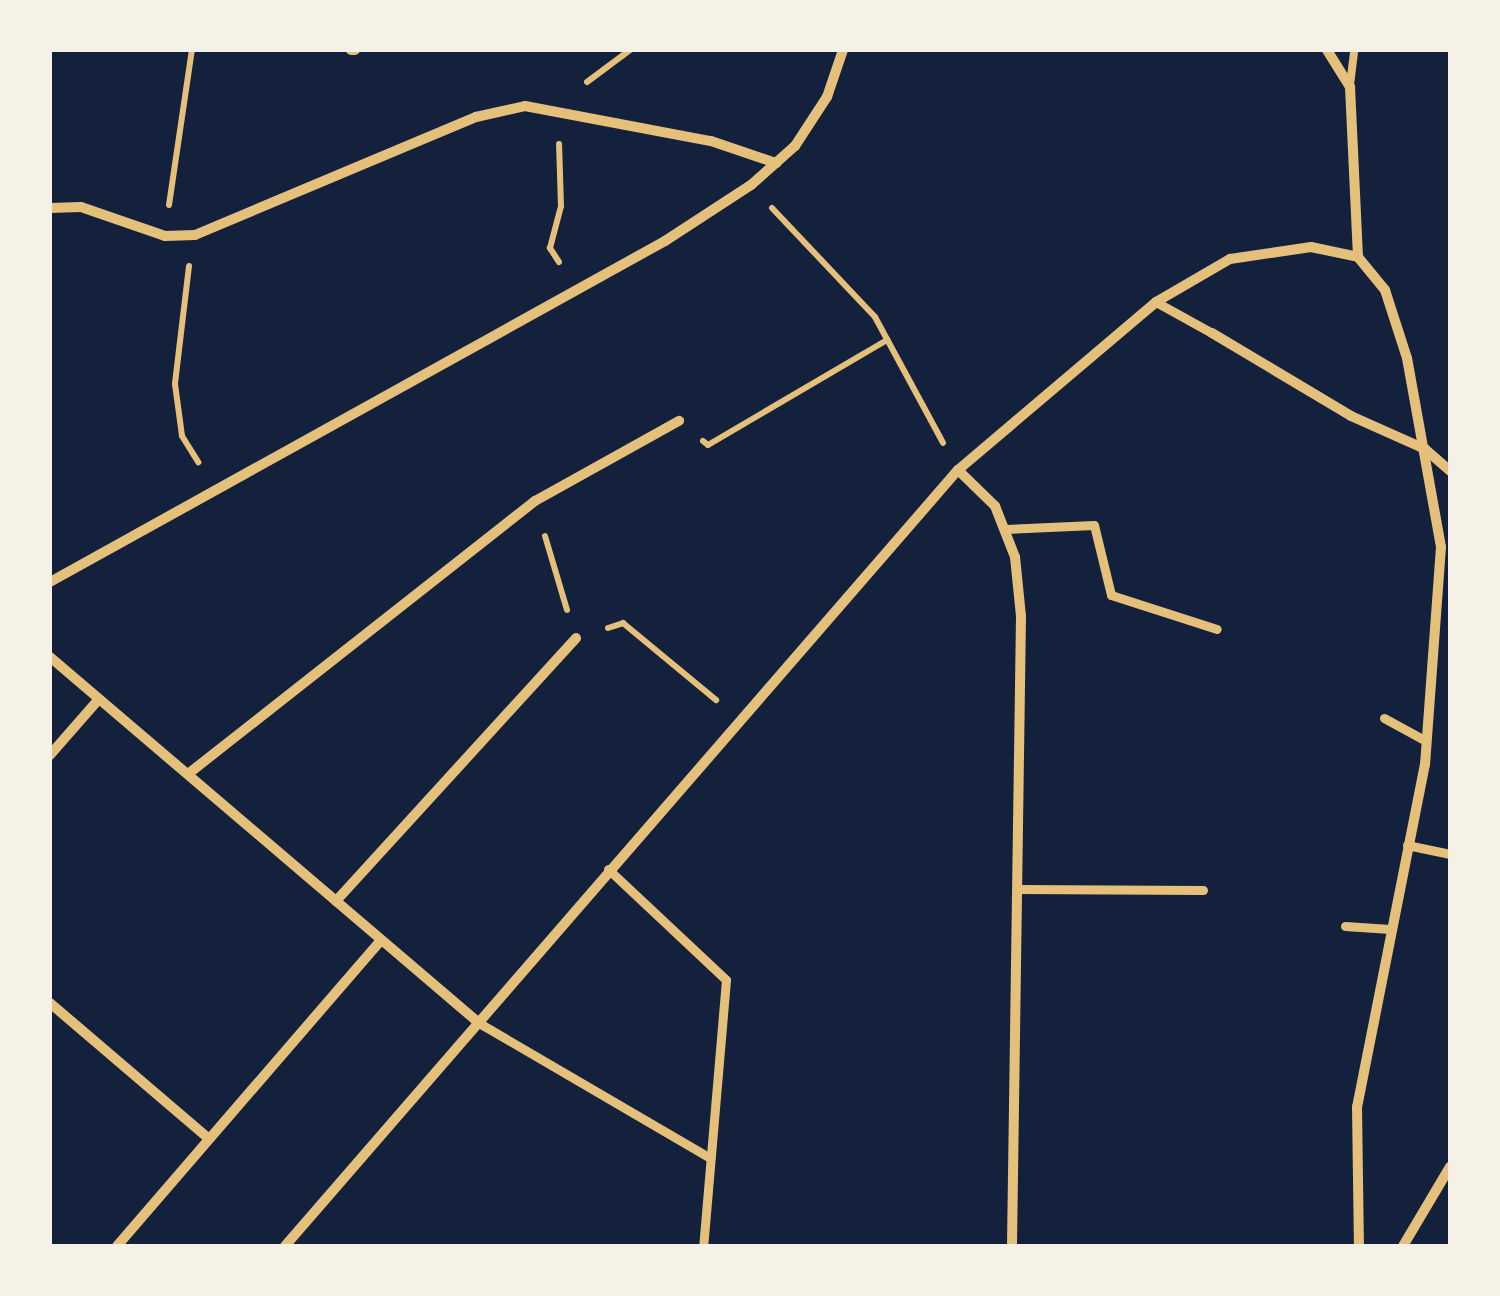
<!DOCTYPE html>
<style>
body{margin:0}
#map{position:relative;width:1500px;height:1296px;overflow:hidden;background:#14213d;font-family:Montserrat,sans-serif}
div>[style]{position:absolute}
.path>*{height:6px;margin:-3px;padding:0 3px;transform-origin:3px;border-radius:3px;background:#e5c07b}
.service>*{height:8px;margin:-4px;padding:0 4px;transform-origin:4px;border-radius:4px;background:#e5c07b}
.pedestrian>*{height:9px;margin:-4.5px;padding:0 4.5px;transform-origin:4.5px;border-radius:4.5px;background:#e5c07b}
.minor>*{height:10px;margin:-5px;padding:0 5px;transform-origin:5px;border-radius:5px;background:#e5c07b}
span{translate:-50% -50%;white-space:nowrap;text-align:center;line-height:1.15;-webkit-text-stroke:9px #f6f1e7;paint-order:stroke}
.frame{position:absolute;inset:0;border:52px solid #f6f1e7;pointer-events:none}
</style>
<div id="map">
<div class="path">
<i style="left:587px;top:82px;width:54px;rotate:-36.7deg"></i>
<i style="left:169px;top:205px;width:157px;rotate:-81.6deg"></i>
<i style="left:772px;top:208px;width:150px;rotate:46.6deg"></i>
<i style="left:875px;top:317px;width:143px;rotate:61.6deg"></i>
<i style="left:559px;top:262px;width:17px;rotate:-123deg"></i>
<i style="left:550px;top:248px;width:43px;rotate:-75.3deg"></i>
<i style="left:561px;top:206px;width:62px;rotate:-91.8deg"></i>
<i style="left:189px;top:266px;width:119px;rotate:96.8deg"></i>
<i style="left:175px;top:384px;width:52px;rotate:82.3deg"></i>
<i style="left:182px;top:436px;width:31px;rotate:58deg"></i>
<i style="left:703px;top:441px;width:6px;rotate:39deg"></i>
<i style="left:708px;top:445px;width:208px;rotate:-30.4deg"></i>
<i style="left:545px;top:536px;width:77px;rotate:73.4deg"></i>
<i style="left:608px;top:628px;width:16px;rotate:-18deg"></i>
<i style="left:623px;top:623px;width:121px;rotate:39.6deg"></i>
</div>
<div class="service">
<i style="left:1350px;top:85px;width:35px;rotate:-83deg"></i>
</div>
<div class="pedestrian">
<i style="left:1156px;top:302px;width:64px;rotate:29deg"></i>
<i style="left:1004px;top:529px;width:90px;rotate:-2.5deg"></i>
<i style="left:1094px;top:525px;width:72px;rotate:76.3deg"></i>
<i style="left:1111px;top:595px;width:111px;rotate:17.8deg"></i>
<i style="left:1384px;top:718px;width:48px;rotate:28.7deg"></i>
<i style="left:1407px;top:845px;width:44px;rotate:11.8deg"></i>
<i style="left:608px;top:869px;width:162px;rotate:43.2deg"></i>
<i style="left:726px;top:980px;width:267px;rotate:94.9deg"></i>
<i style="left:1017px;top:889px;width:186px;rotate:0.3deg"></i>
<i style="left:1345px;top:926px;width:45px;rotate:3.8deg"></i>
<i style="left:479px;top:1023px;width:268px;rotate:30.3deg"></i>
</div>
<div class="minor">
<i style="left:351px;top:50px;width:4px"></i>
<i style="left:1327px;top:50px;width:44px;rotate:58.1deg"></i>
<i style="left:1350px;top:87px;width:170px;rotate:87.3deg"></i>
<i style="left:1358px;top:257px;width:43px;rotate:50.7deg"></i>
<i style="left:1385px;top:290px;width:71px;rotate:72.1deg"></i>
<i style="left:1407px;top:358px;width:192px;rotate:79.8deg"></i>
<i style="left:1441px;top:547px;width:218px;rotate:94.2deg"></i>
<i style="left:1425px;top:764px;width:350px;rotate:101.2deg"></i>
<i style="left:1357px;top:1107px;width:139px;rotate:89.2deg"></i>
<i style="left:50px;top:208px;width:31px;rotate:-2deg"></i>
<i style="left:81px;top:207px;width:89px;rotate:19deg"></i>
<i style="left:165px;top:236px;width:30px;rotate:-2deg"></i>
<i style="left:195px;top:235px;width:305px;rotate:-22.8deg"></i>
<i style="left:476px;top:117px;width:50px;rotate:-12.7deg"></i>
<i style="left:525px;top:106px;width:189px;rotate:10.7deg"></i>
<i style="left:711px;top:141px;width:69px;rotate:18.7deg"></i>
<i style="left:1212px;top:333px;width:162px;rotate:30.8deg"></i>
<i style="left:1351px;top:416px;width:81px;rotate:24deg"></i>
<i style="left:1425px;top:449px;width:33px;rotate:41deg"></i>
<i style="left:958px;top:470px;width:52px;rotate:44.2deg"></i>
<i style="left:995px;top:506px;width:55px;rotate:68.6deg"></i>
<i style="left:1015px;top:557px;width:59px;rotate:84.2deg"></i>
<i style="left:1021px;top:616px;width:630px;rotate:90.82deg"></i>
<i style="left:50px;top:582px;width:703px;rotate:-29.01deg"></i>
<i style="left:665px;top:241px;width:103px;rotate:-33.1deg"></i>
<i style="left:751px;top:185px;width:59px;rotate:-41.6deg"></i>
<i style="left:795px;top:146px;width:59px;rotate:-56.9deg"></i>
<i style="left:827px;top:97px;width:50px;rotate:-71.2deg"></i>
<i style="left:50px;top:657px;width:564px;rotate:40.47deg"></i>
<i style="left:50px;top:755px;width:74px;rotate:-48.8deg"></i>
<i style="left:188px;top:774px;width:442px;rotate:-38.2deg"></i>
<i style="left:535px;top:501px;width:165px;rotate:-29.1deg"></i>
<i style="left:336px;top:901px;width:356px;rotate:-47.6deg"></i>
<i style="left:50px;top:1003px;width:209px;rotate:40.5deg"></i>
<i style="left:117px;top:1246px;width:404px;rotate:-49.2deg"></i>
<i style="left:285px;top:1246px;width:1027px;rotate:-49.07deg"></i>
<i style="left:958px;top:470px;width:260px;rotate:-40.3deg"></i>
<i style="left:1156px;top:302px;width:86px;rotate:-30.2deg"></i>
<i style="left:1230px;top:259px;width:82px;rotate:-8.4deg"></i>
<i style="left:1311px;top:247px;width:48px;rotate:12deg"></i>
<i style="left:1403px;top:1246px;width:92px;rotate:-59.3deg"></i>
</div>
<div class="frame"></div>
</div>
